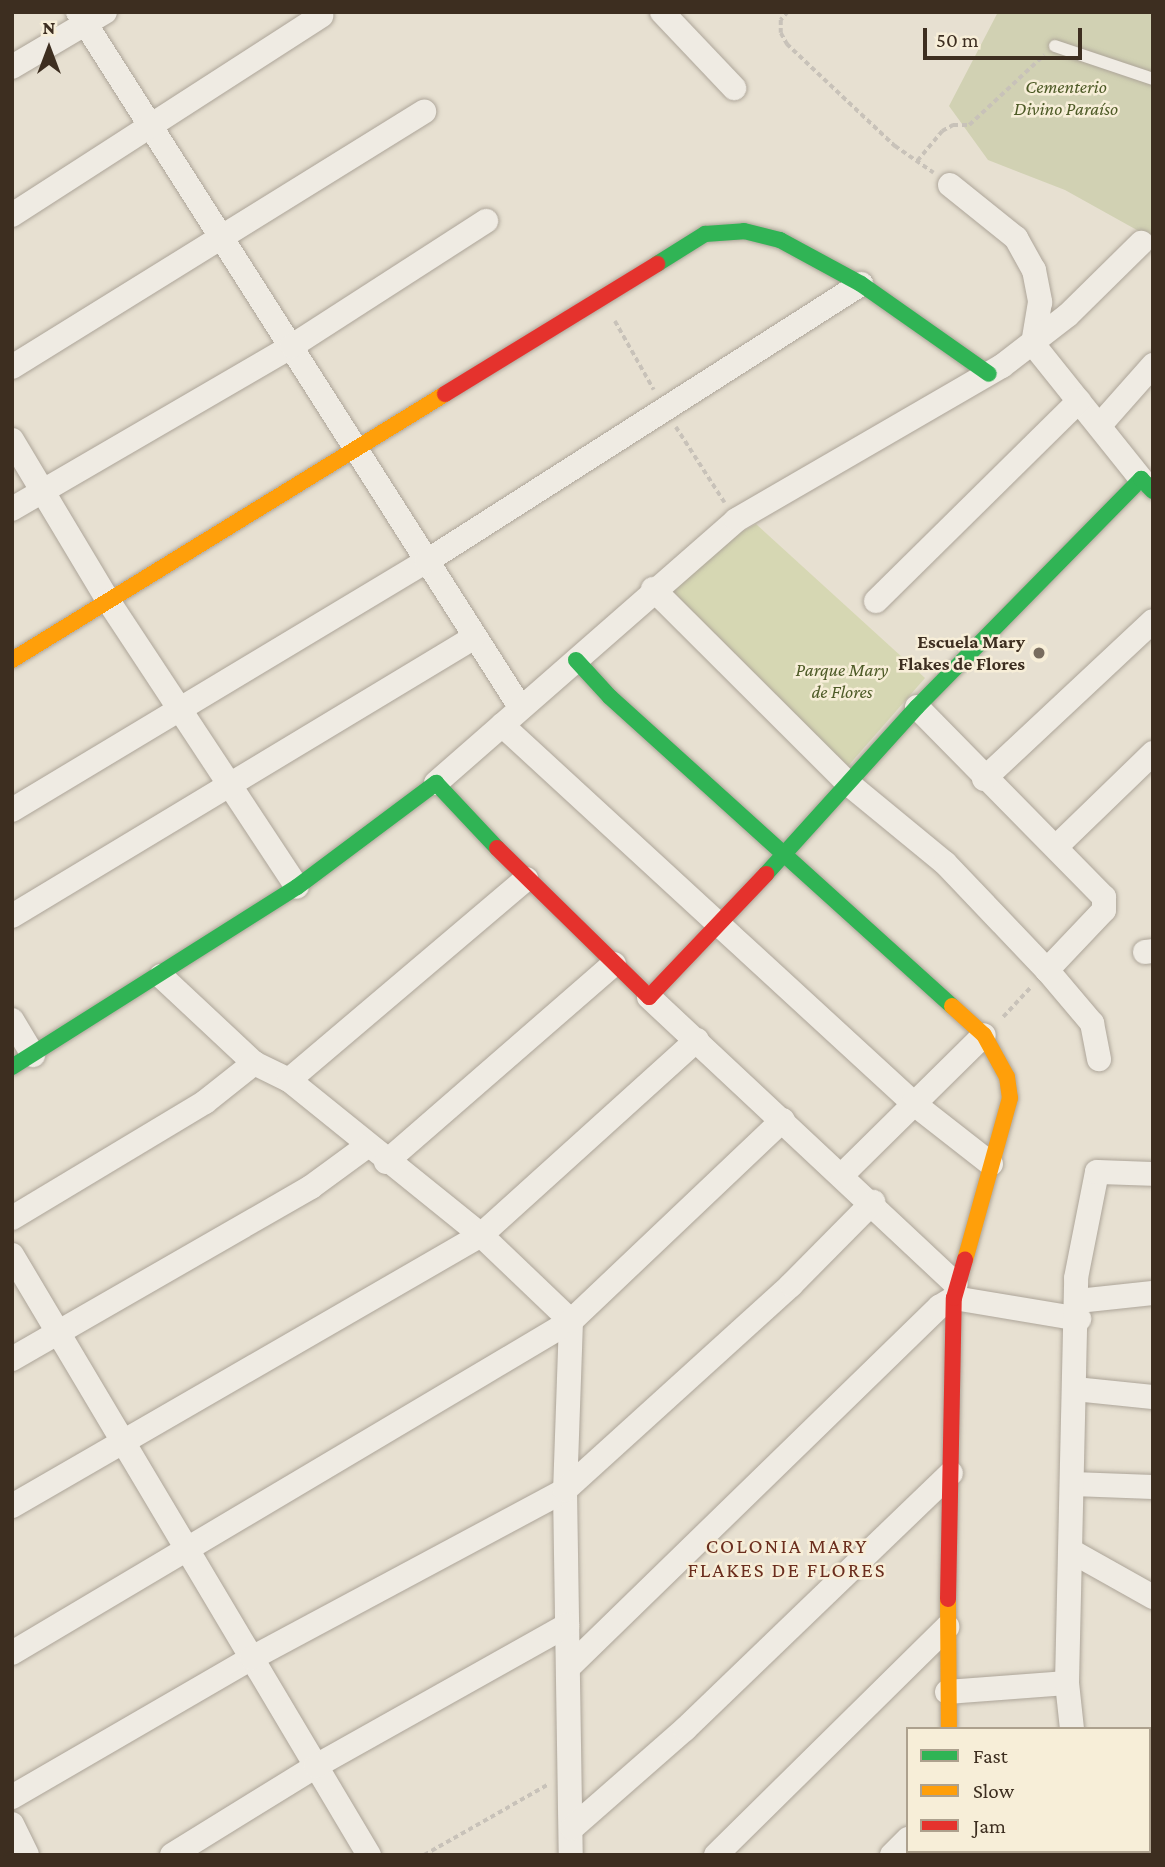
<!DOCTYPE html>
<meta charset="utf-8">
<style>
body{margin:0}
#map{position:relative;width:1165px;height:1867px;overflow:hidden;background:#e7e0d1;font-family:"Crimson Pro",serif}
div>[style]{position:absolute}
.green>*{inset:0;background:#d6d7b3}
.cemetery>*{inset:0;background:#d1d1b3}
.path>*{height:3.5px;margin-top:-1.75px;transform-origin:0;background:repeating-linear-gradient(90deg,#c8c2b9 0 5px,transparent 0 8.5px)}
.roads{filter:drop-shadow(0 0 2px #ada599) drop-shadow(0 0 2px #ada599)}
.lane>*{height:12px;margin:-6px;padding:0 6px;transform-origin:6px;border-radius:6px;background:#efebe3}
.street>*{height:24px;margin:-12px;padding:0 12px;transform-origin:12px;border-radius:12px;background:#efebe3}
.fast>*{height:16px;margin:-8px;padding:0 8px;transform-origin:8px;border-radius:8px;background:#30b455}
.slow>*{height:16px;margin:-8px;padding:0 8px;transform-origin:8px;border-radius:8px;background:#ff9f0a}
.jam>*{height:16px;margin:-8px;padding:0 8px;transform-origin:8px;border-radius:8px;background:#e5322d}
.dots>*{width:19px;height:19px;translate:-50% -50%;box-sizing:border-box;border:4px solid #f7eed8;border-radius:50%}
span{translate:-50% -50%;white-space:nowrap;text-align:center;line-height:1.15;-webkit-text-stroke:5px #f7eed8;paint-order:stroke}
.park-label{font-size:19px;color:#4d5a26;font-style:italic}
.poi-label{font-size:19px;color:#3d2e20;font-weight:700}
.right{translate:-100% -50%;text-align:right}
.neighbourhood-label{font-size:21px;color:#6b2e1e;letter-spacing:2px}
.frame{position:absolute;inset:0;border:14px solid #3d2e20;pointer-events:none}
.legend{position:absolute;left:906px;top:1727px;width:245px;height:126px;box-sizing:border-box;background:#f7eed8;border:2px solid #ada18e;margin:0;padding:9px 12px;list-style:none;font-size:21px;color:#3d2e20}
.legend li{display:flex;align-items:center;gap:14px;height:35px}
.legend b{width:35px;border:2px solid #ada18e}
.north{position:absolute;left:14px;top:14px;width:70px;height:70px;-webkit-text-stroke:5px #f7eed8;paint-order:stroke;rotate:0deg;font-size:19px;font-weight:700;line-height:28px;text-align:center;color:#3d2e20}
.north::after{content:'';display:block;margin:auto;width:24px;height:32px;background:#3d2e20;clip-path:polygon(50% 0,100% 100%,50% 72%,0 100%)}
.scale{position:absolute;left:923px;top:28px;width:159px;height:32px;box-sizing:border-box;border:4px solid #3d2e20;border-top:0;padding-left:9px;font-size:21px;line-height:24px;white-space:nowrap;color:#3d2e20;-webkit-text-stroke:5px #f7eed8;paint-order:stroke}
</style>
<div id="map">
<div class="green">
<i style="clip-path:polygon(756px 524px,925px 678px,848px 766px,662px 591px,712px 548px)"></i>
</div>
<div class="cemetery">
<i style="clip-path:polygon(998px 12px,1153px 12px,1153px 239px,1065px 190px,988px 160px,949px 106px)"></i>
</div>
<div class="path">
<i style="left:788px;top:12px;width:11px;rotate:131deg"></i>
<i style="left:781px;top:20px;width:13px;rotate:90deg"></i>
<i style="left:781px;top:33px;width:13px;rotate:61deg"></i>
<i style="left:787px;top:44px;width:149px;rotate:43.4deg"></i>
<i style="left:895px;top:146px;width:47px;rotate:34.7deg"></i>
<i style="left:917px;top:161px;width:39px;rotate:-50deg"></i>
<i style="left:942px;top:131px;width:13px;rotate:-29deg"></i>
<i style="left:953px;top:125px;width:16px"></i>
<i style="left:969px;top:125px;width:103px;rotate:-43deg"></i>
<i style="left:615px;top:321px;width:79px;rotate:60.5deg"></i>
<i style="left:676px;top:427px;width:90px;rotate:57.2deg"></i>
<i style="left:1003px;top:1017px;width:41px;rotate:-47deg"></i>
<i style="left:424px;top:1855px;width:142px;rotate:-29.6deg"></i>
</div>
<div class="roads">
<div class="lane">
<i style="left:1055px;top:46px;width:103px;rotate:18.6deg"></i>
</div>
<div class="street">
<i style="left:78px;top:12px;width:824px;rotate:57.54deg"></i>
<i style="left:662px;top:12px;width:105px;rotate:46.5deg"></i>
<i style="left:12px;top:67px;width:108px;rotate:-30.6deg"></i>
<i style="left:950px;top:185px;width:85px;rotate:38.8deg"></i>
<i style="left:1016px;top:238px;width:37px;rotate:61deg"></i>
<i style="left:1034px;top:270px;width:33px;rotate:79deg"></i>
<i style="left:1040px;top:302px;width:43px;rotate:99.5deg"></i>
<i style="left:1033px;top:344px;width:173px;rotate:51.3deg"></i>
<i style="left:12px;top:215px;width:368px;rotate:-32.8deg"></i>
<i style="left:12px;top:367px;width:485px;rotate:-31.8deg"></i>
<i style="left:1100px;top:425px;width:80px;rotate:-48.5deg"></i>
<i style="left:12px;top:440px;width:189px;rotate:59.1deg"></i>
<i style="left:109px;top:602px;width:341px;rotate:56.6deg"></i>
<i style="left:12px;top:509px;width:324px;rotate:-30.2deg"></i>
<i style="left:292px;top:346px;width:231px;rotate:-32.8deg"></i>
<i style="left:653px;top:589px;width:278px;rotate:44.9deg"></i>
<i style="left:850px;top:785px;width:123px;rotate:39.4deg"></i>
<i style="left:945px;top:863px;width:148px;rotate:46.4deg"></i>
<i style="left:1047px;top:970px;width:70px;rotate:49.7deg"></i>
<i style="left:1092px;top:1023px;width:37px;rotate:79deg"></i>
<i style="left:876px;top:601px;width:285px;rotate:-44.6deg"></i>
<i style="left:917px;top:707px;width:267px;rotate:45.5deg"></i>
<i style="left:1104px;top:897px;width:13px;rotate:90deg"></i>
<i style="left:1104px;top:910px;width:83px;rotate:133.5deg"></i>
<i style="left:502px;top:725px;width:558px;rotate:42.6deg"></i>
<i style="left:913px;top:1103px;width:99px;rotate:38deg"></i>
<i style="left:984px;top:779px;width:231px;rotate:-43.1deg"></i>
<i style="left:436px;top:783px;width:399px;rotate:-41.2deg"></i>
<i style="left:736px;top:520px;width:307px;rotate:-30.1deg"></i>
<i style="left:1002px;top:366px;width:83px;rotate:-37.7deg"></i>
<i style="left:1068px;top:315px;width:103px;rotate:-44.6deg"></i>
<i style="left:12px;top:810px;width:484px;rotate:-31deg"></i>
<i style="left:427px;top:561px;width:515px;rotate:-32.55deg"></i>
<i style="left:1056px;top:847px;width:135px;rotate:-44.1deg"></i>
<i style="left:12px;top:916px;width:538px;rotate:-31.09deg"></i>
<i style="left:1145px;top:952px;width:8px;rotate:-7deg"></i>
<i style="left:161px;top:976px;width:127px;rotate:43.1deg"></i>
<i style="left:254px;top:1063px;width:39px;rotate:26deg"></i>
<i style="left:289px;top:1080px;width:247px;rotate:38.9deg"></i>
<i style="left:481px;top:1235px;width:124px;rotate:43.7deg"></i>
<i style="left:571px;top:1321px;width:169px;rotate:92deg"></i>
<i style="left:565px;top:1490px;width:365px;rotate:89.1deg"></i>
<i style="left:649px;top:997px;width:420px;rotate:43.1deg"></i>
<i style="left:12px;top:1020px;width:41px;rotate:59deg"></i>
<i style="left:289px;top:1080px;width:311px;rotate:-40.3deg"></i>
<i style="left:386px;top:1162px;width:302px;rotate:-41deg"></i>
<i style="left:842px;top:1175px;width:199px;rotate:-44.6deg"></i>
<i style="left:12px;top:1218px;width:225px;rotate:-31deg"></i>
<i style="left:205px;top:1102px;width:63px;rotate:-38.5deg"></i>
<i style="left:12px;top:1255px;width:698px;rotate:59.25deg"></i>
<i style="left:1078px;top:1301px;width:75px;rotate:-6.1deg"></i>
<i style="left:12px;top:1359px;width:345px;rotate:-29.9deg"></i>
<i style="left:311px;top:1187px;width:69px;rotate:-36.2deg"></i>
<i style="left:1075px;top:1389px;width:78px;rotate:5.9deg"></i>
<i style="left:1073px;top:1484px;width:80px;rotate:2.1deg"></i>
<i style="left:12px;top:1506px;width:542px;rotate:-30.02deg"></i>
<i style="left:481px;top:1235px;width:291px;rotate:-42.1deg"></i>
<i style="left:1071px;top:1551px;width:94px;rotate:29.3deg"></i>
<i style="left:12px;top:1653px;width:650px;rotate:-30.71deg"></i>
<i style="left:571px;top:1321px;width:292px;rotate:-43.5deg"></i>
<i style="left:568px;top:1668px;width:518px;rotate:-44.22deg"></i>
<i style="left:939px;top:1307px;width:17px;rotate:-31deg"></i>
<i style="left:954px;top:1298px;width:127px;rotate:9.5deg"></i>
<i style="left:947px;top:1692px;width:120px;rotate:-4.3deg"></i>
<i style="left:1072px;top:1729px;width:46px;rotate:-96.2deg"></i>
<i style="left:1067px;top:1683px;width:405px;rotate:-88.7deg"></i>
<i style="left:1076px;top:1278px;width:108px;rotate:-78.8deg"></i>
<i style="left:1097px;top:1172px;width:56px;rotate:2deg"></i>
<i style="left:12px;top:1797px;width:277px;rotate:-30.1deg"></i>
<i style="left:252px;top:1658px;width:355px;rotate:-28.2deg"></i>
<i style="left:565px;top:1490px;width:305px;rotate:-42.2deg"></i>
<i style="left:791px;top:1285px;width:117px;rotate:-45.3deg"></i>
<i style="left:12px;top:1824px;width:34px;rotate:64deg"></i>
<i style="left:572px;top:1828px;width:150px;rotate:-41.2deg"></i>
<i style="left:685px;top:1729px;width:369px;rotate:-43.9deg"></i>
<i style="left:962px;top:1851px;width:4px;rotate:90deg"></i>
<i style="left:1086px;top:1851px;width:4px;rotate:76deg"></i>
<i style="left:172px;top:1855px;width:169px;rotate:-31.7deg"></i>
<i style="left:316px;top:1766px;width:288px;rotate:-29.3deg"></i>
<i style="left:716px;top:1855px;width:325px;rotate:-44.6deg"></i>
<i style="left:892px;top:1855px;width:23px;rotate:-45deg"></i>
</div>
<div class="fast">
<i style="left:657px;top:264px;width:57px;rotate:-32deg"></i>
<i style="left:705px;top:234px;width:39px;rotate:-4deg"></i>
<i style="left:744px;top:231px;width:37px;rotate:14deg"></i>
<i style="left:780px;top:240px;width:92px;rotate:28.5deg"></i>
<i style="left:861px;top:284px;width:156px;rotate:35.1deg"></i>
<i style="left:576px;top:660px;width:50px;rotate:47.4deg"></i>
<i style="left:610px;top:697px;width:461px;rotate:42.1deg"></i>
<i style="left:766px;top:874px;width:225px;rotate:-47.9deg"></i>
<i style="left:917px;top:707px;width:320px;rotate:-45.5deg"></i>
<i style="left:1141px;top:479px;width:17px;rotate:45deg"></i>
<i style="left:12px;top:1067px;width:337px;rotate:-32.3deg"></i>
<i style="left:297px;top:887px;width:174px;rotate:-36.8deg"></i>
<i style="left:436px;top:783px;width:89px;rotate:46.8deg"></i>
</div>
<div class="slow">
<i style="left:12px;top:660px;width:508px;rotate:-31.56deg"></i>
<i style="left:952px;top:1006px;width:43px;rotate:42.2deg"></i>
<i style="left:984px;top:1035px;width:48px;rotate:61.3deg"></i>
<i style="left:1007px;top:1077px;width:21px;rotate:82deg"></i>
<i style="left:1010px;top:1098px;width:168px;rotate:105.5deg"></i>
<i style="left:948px;top:1599px;width:130px;rotate:89.6deg"></i>
</div>
<div class="jam">
<i style="left:445px;top:394px;width:249px;rotate:-31.5deg"></i>
<i style="left:497px;top:848px;width:213px;rotate:44.4deg"></i>
<i style="left:649px;top:997px;width:170px;rotate:-46.4deg"></i>
<i style="left:948px;top:1599px;width:301px;rotate:-88.9deg"></i>
<i style="left:954px;top:1298px;width:40px;rotate:-74deg"></i>
</div>
</div>
<div class="dots">
<i style="left:1039px;top:653px;background:#786c5e"></i>
</div>
<div class="park-label">
<span style="left:1066px;top:98px">Cementerio<br>Divino Paraíso</span>
<span style="left:842px;top:681px">Parque Mary<br>de Flores</span>
</div>
<div class="poi-label">
<span class="right" style="left:1025px;top:653px">Escuela Mary<br>Flakes de Flores</span>
</div>
<div class="neighbourhood-label">
<span style="left:787px;top:1558px">COLONIA MARY<br>FLAKES DE FLORES</span>
</div>
<div class="frame"></div>
<ul class="legend">
<li><b style="height:9px;background:#30b455"></b>Fast</li>
<li><b style="height:9px;background:#ff9f0a"></b>Slow</li>
<li><b style="height:9px;background:#e5322d"></b>Jam</li>
</ul>
<div class="north">N</div>
<div class="scale">50 m</div>
</div>
